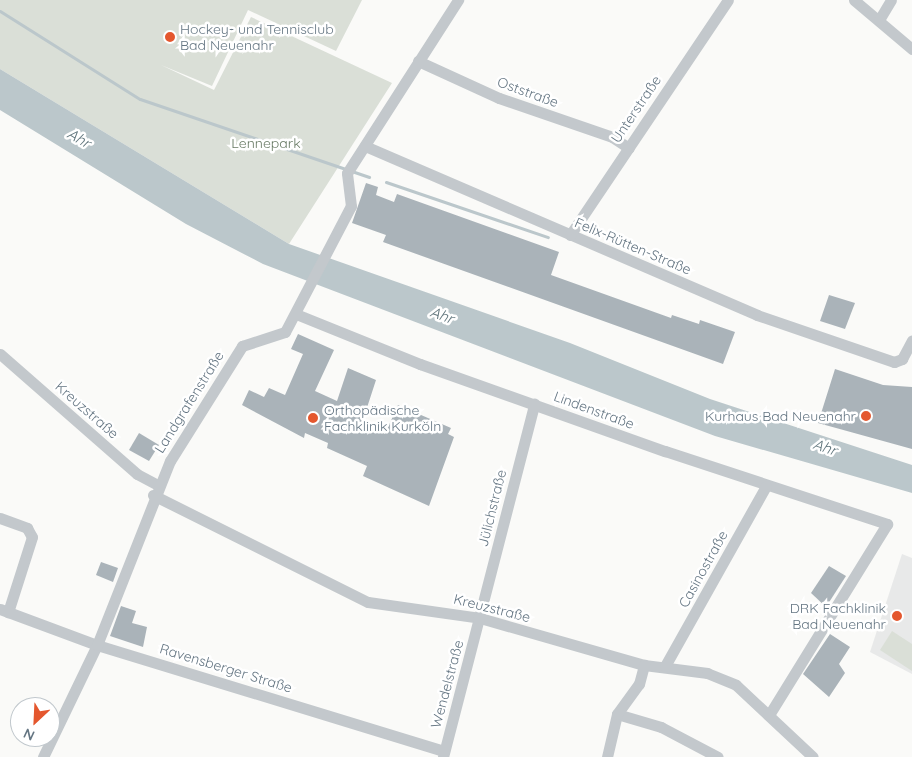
<!DOCTYPE html>
<meta charset="utf-8">
<style>
body{margin:0}
#map{position:relative;width:912px;height:757px;overflow:hidden;background:#fafaf8;font-family:Quicksand,sans-serif}
div>[style]{position:absolute}
.built>*{inset:0;background:#e8e9e9}
.green>*{inset:0;background:#dadfd7}
.water>*{inset:0;background:#bbc7cb}
.stream>*{height:3px;margin:-1.5px;padding:0 1.5px;transform-origin:1.5px;border-radius:1.5px;background:#bbc7cb}
.building>*{inset:0;background:#aab3b9}
.minor>*{height:11px;margin:-5.5px;padding:0 5.5px;transform-origin:5.5px;border-radius:5.5px;background:#c3c8cc}
.dots>*{width:14px;height:14px;translate:-50% -50%;box-sizing:border-box;border:2px solid #fff;border-radius:50%}
span{translate:-50% -50%;white-space:nowrap;text-align:center;line-height:1.15;-webkit-text-stroke:5px #fff;paint-order:stroke}
.poi-label{font-size:14px;color:#657683}
.left{translate:0 -50%;text-align:left}
.right{translate:-100% -50%;text-align:right}
.street-label{font-size:14px;color:#657683}
.park-label{font-size:14px;color:#687a64}
.water-label{font-size:15px;color:#60757c;font-style:italic}
.north{position:absolute;left:10px;top:697px;width:50px;height:50px;box-sizing:border-box;background:#fff;border:1px solid #c1c8cd;border-radius:50%;rotate:205deg;font-size:14px;font-weight:700;line-height:20px;text-align:center;color:#657683}
.north::after{content:'';display:block;margin:auto;width:18px;height:22px;background:#e4572e;clip-path:polygon(50% 0,100% 100%,50% 72%,0 100%)}
</style>
<div id="map">
<div class="built">
<i style="clip-path:polygon(902px 554px,912px 558px,912px 674px,870px 652px)"></i>
</div>
<div class="green">
<i style="clip-path:polygon(0 0,362px 0,336px 51px,248px 10px,212px 86px,161px 65px,214px 90px,251px 17px,392px 83px,289px 244px,0 69px)"></i>
<i style="clip-path:polygon(892px 631px,912px 644px,912px 671px,880px 650px)"></i>
</div>
<div class="water">
<i style="clip-path:polygon(0 69px,289px 244px,570px 343px,710px 399px,912px 465px,912px 493px,715px 436px,263px 264px,186px 224px,0 110px)"></i>
</div>
<div class="stream">
<i style="left:0;top:11px;width:165px;rotate:32.2deg"></i>
<i style="left:140px;top:99px;width:242px;rotate:18.8deg"></i>
<i style="left:386px;top:182px;width:171px;rotate:18.8deg"></i>
</div>
<div class="building">
<i style="clip-path:polygon(366px 183px,378px 187px,376px 195px,394px 202px,397px 194px,559px 252px,551px 275px,671px 318px,672px 315px,699px 324px,700px 320px,735px 332px,723px 364px,383px 242px,386px 235px,352px 223px)"></i>
<i style="clip-path:polygon(829px 295px,855px 303px,845px 329px,820px 321px)"></i>
<i style="clip-path:polygon(298px 334px,334px 350px,315px 391px,337px 401px,348px 368px,376px 380px,362px 423px,385px 434px,398px 405px,451px 428px,448px 434px,454px 437px,429px 506px,363px 476px,367px 466px,327px 448px,328px 443px,305px 433px,304px 438px,242px 405px,249px 390px,264px 397px,269px 388px,285px 395px,303px 354px,291px 349px)"></i>
<i style="clip-path:polygon(835px 369px,883px 385px,912px 387px,912px 449px,818px 423px)"></i>
<i style="clip-path:polygon(139px 433px,159px 445px,149px 461px,129px 450px)"></i>
<i style="clip-path:polygon(101px 562px,118px 568px,113px 582px,96px 575px)"></i>
<i style="clip-path:polygon(829px 566px,846px 576px,826px 607px,811px 593px)"></i>
<i style="clip-path:polygon(121px 606px,136px 611px,132px 623px,147px 627px,143px 647px,110px 636px)"></i>
<i style="clip-path:polygon(830px 634px,850px 647px,839px 664px,845px 673px,829px 697px,803px 674px)"></i>
</div>
<div class="minor">
<i style="left:854px;top:0;width:76px;rotate:40.2deg"></i>
<i style="left:879px;top:20px;width:23px;rotate:-59deg"></i>
<i style="left:418px;top:61px;width:89px;rotate:24.6deg"></i>
<i style="left:499px;top:98px;width:120px;rotate:19deg"></i>
<i style="left:612px;top:137px;width:20px;rotate:33deg"></i>
<i style="left:365px;top:146px;width:427px;rotate:23.3deg"></i>
<i style="left:757px;top:315px;width:145px;rotate:18.9deg"></i>
<i style="left:894px;top:362px;width:9px;rotate:-21deg"></i>
<i style="left:902px;top:359px;width:21px;rotate:-62deg"></i>
<i style="left:570px;top:235px;width:283px;rotate:-56.1deg"></i>
<i style="left:296px;top:314px;width:134px;rotate:22deg"></i>
<i style="left:420px;top:364px;width:260px;rotate:19.6deg"></i>
<i style="left:665px;top:451px;width:234px;rotate:18.2deg"></i>
<i style="left:887px;top:524px;width:225px;rotate:121.7deg"></i>
<i style="left:0;top:354px;width:182px;rotate:41.2deg"></i>
<i style="left:137px;top:474px;width:24px;rotate:28deg"></i>
<i style="left:153px;top:495px;width:240px;rotate:26.5deg"></i>
<i style="left:368px;top:602px;width:113px;rotate:8.1deg"></i>
<i style="left:480px;top:618px;width:171px;rotate:16deg"></i>
<i style="left:644px;top:665px;width:64px;rotate:7.2deg"></i>
<i style="left:707px;top:673px;width:31px;rotate:22deg"></i>
<i style="left:736px;top:685px;width:105px;rotate:43.1deg"></i>
<i style="left:0;top:518px;width:29px;rotate:20deg"></i>
<i style="left:27px;top:528px;width:10px;rotate:61deg"></i>
<i style="left:32px;top:537px;width:79px;rotate:107.7deg"></i>
<i style="left:0;top:609px;width:103px;rotate:20.4deg"></i>
<i style="left:97px;top:645px;width:363px;rotate:17deg"></i>
<i style="left:665px;top:666px;width:206px;rotate:-60.7deg"></i>
<i style="left:617px;top:714px;width:46px;rotate:16.5deg"></i>
<i style="left:661px;top:727px;width:64px;rotate:27.8deg"></i>
<i style="left:43px;top:757px;width:124px;rotate:-64.3deg"></i>
<i style="left:97px;top:645px;width:198px;rotate:-68.4deg"></i>
<i style="left:170px;top:461px;width:136px;rotate:-57.9deg"></i>
<i style="left:242px;top:346px;width:45px;rotate:-18deg"></i>
<i style="left:285px;top:332px;width:142px;rotate:-62.4deg"></i>
<i style="left:351px;top:206px;width:33px;rotate:-97deg"></i>
<i style="left:347px;top:173px;width:206px;rotate:-57.3deg"></i>
<i style="left:443px;top:757px;width:365px;rotate:-75.5deg"></i>
<i style="left:607px;top:757px;width:44px;rotate:-76.9deg"></i>
<i style="left:617px;top:714px;width:37px;rotate:-54deg"></i>
<i style="left:639px;top:684px;width:20px;rotate:-75deg"></i>
</div>
<div class="dots">
<i style="left:170px;top:37px;background:#e4572e"></i>
<i style="left:866px;top:416px;background:#e4572e"></i>
<i style="left:313px;top:418px;background:#e4572e"></i>
<i style="left:897px;top:616px;background:#e4572e"></i>
</div>
<div class="poi-label">
<span class="left" style="left:180px;top:37px">Hockey- und Tennisclub<br>Bad Neuenahr</span>
<span class="left" style="left:324px;top:418px">Orthopädische<br>Fachklinik Kurköln</span>
<span class="right" style="left:856px;top:416px">Kurhaus Bad Neuenahr</span>
<span class="right" style="left:886px;top:616px">DRK Fachklinik<br>Bad Neuenahr</span>
</div>
<div class="street-label">
<span style="left:528px;top:92px;rotate:20deg">Oststraße</span>
<span style="left:636px;top:109px;rotate:-56deg">Unterstraße</span>
<span style="left:633px;top:246px;rotate:23deg">Felix-Rütten-Straße</span>
<span style="left:189px;top:402px;rotate:-58deg">Landgrafenstraße</span>
<span style="left:87px;top:410px;rotate:41deg">Kreuzstraße</span>
<span style="left:594px;top:410px;rotate:20deg">Lindenstraße</span>
<span style="left:492px;top:508px;rotate:-76deg">Jülichstraße</span>
<span style="left:703px;top:569px;rotate:-61deg">Casinostraße</span>
<span style="left:492px;top:608px;rotate:14deg">Kreuzstraße</span>
<span style="left:226px;top:668px;rotate:17deg">Ravensberger Straße</span>
<span style="left:447px;top:684px;rotate:-75deg">Wendelstraße</span>
</div>
<div class="park-label">
<span style="left:266px;top:143px">Lennepark</span>
</div>
<div class="water-label">
<span style="left:79px;top:138px;rotate:30deg">Ahr</span>
<span style="left:442px;top:315px;rotate:20deg">Ahr</span>
<span style="left:825px;top:447px;rotate:19deg">Ahr</span>
</div>
<div class="north">N</div>
</div>
